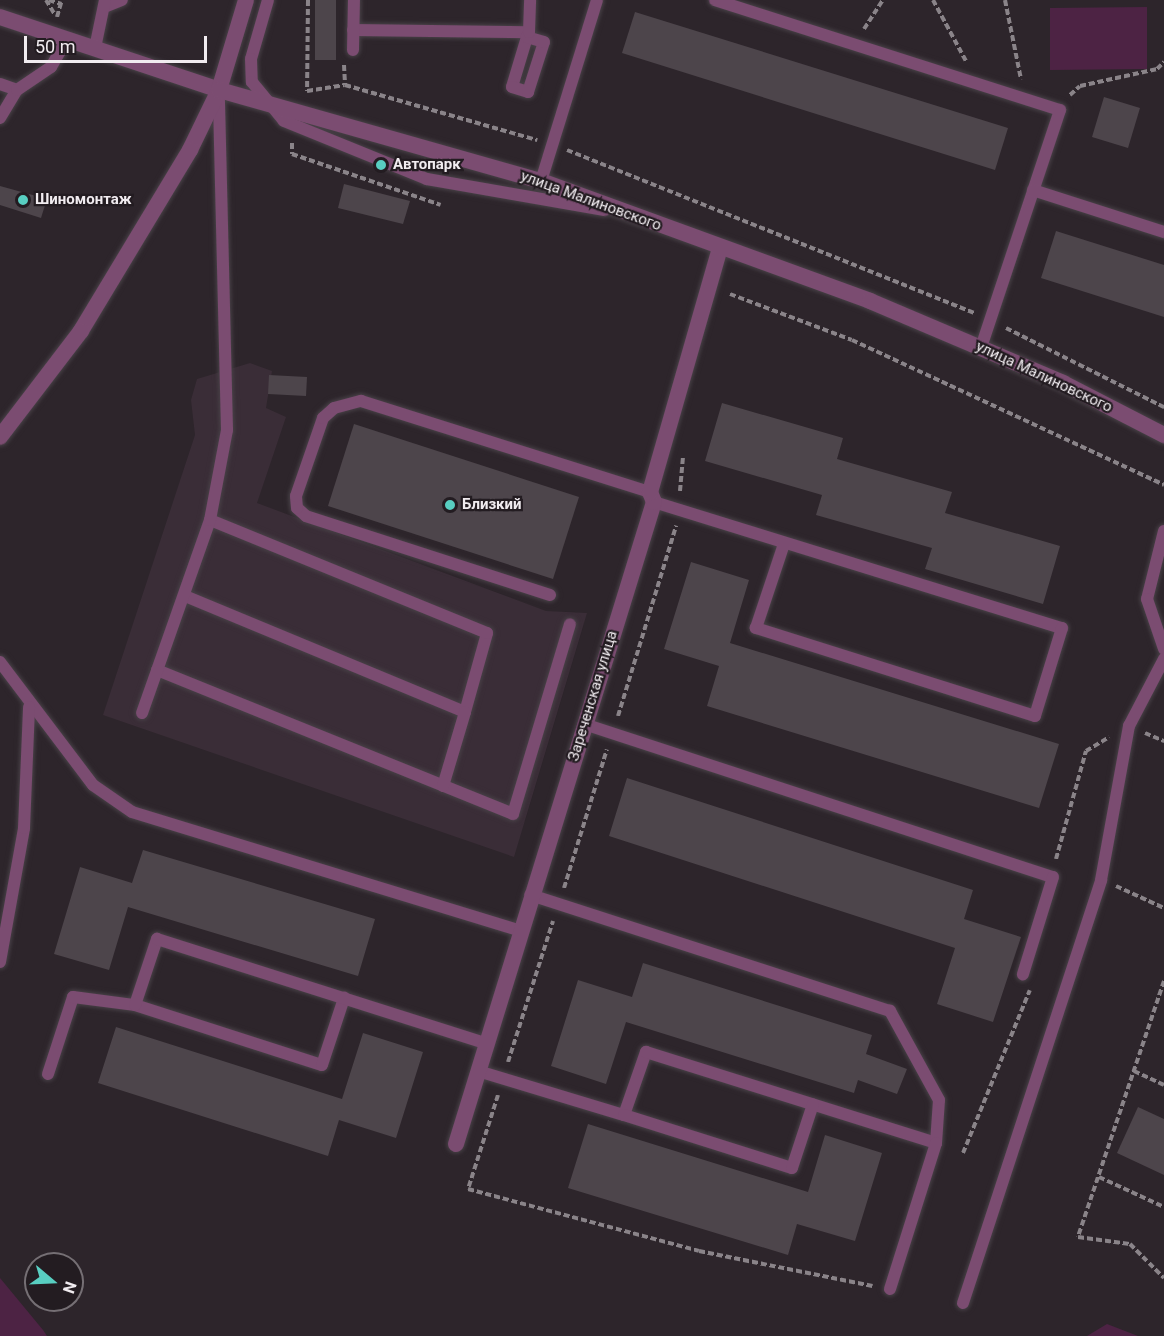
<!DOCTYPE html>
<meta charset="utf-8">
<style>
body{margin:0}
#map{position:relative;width:1164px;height:1336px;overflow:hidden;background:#2d252b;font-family:Roboto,sans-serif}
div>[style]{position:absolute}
.built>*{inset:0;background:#3a2d37}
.green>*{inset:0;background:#4d2344}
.building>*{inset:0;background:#4d454b}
.path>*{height:4px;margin-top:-2px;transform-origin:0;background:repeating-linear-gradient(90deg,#8a8489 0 6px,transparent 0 9px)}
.roads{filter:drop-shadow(0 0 2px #484147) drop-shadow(0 0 2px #484147)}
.service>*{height:12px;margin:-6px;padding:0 6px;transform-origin:6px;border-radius:6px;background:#7b4c71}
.minor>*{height:16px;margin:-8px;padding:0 8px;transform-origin:8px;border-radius:8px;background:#7b4c71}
.tertiary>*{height:16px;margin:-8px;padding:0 8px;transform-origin:8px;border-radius:8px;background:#7b4c71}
.dots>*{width:16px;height:16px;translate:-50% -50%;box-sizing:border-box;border:3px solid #231c21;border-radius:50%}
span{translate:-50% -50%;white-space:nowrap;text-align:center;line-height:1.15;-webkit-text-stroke:4.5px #231c21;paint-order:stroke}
.poi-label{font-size:15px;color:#f1ecf0;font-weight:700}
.left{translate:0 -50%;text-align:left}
.street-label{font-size:15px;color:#f1ecf0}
.north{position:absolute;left:24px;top:1252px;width:60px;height:60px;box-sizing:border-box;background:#231c21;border:2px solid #756f74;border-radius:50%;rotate:109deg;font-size:16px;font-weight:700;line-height:24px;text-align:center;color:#f1ecf0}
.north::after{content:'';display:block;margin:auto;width:21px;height:27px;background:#58cec1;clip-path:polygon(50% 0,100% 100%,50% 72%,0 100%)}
.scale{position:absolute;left:24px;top:36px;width:183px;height:27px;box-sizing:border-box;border:3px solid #f1ecf0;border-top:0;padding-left:8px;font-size:18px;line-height:21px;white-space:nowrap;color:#f1ecf0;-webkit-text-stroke:4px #231c21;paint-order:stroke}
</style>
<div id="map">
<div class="built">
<i style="clip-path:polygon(250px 363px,272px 371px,266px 408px,286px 417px,257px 503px,546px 611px,587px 613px,514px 857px,103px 715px,195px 435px,191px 400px,197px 379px)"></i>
</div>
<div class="green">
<i style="clip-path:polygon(1147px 7px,1147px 69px,1050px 70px,1050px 8px)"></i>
<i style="clip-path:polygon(0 1278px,43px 1330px,47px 1336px,0 1336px)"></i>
<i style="clip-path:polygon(1107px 1324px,1138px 1336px,1087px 1336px)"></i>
</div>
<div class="building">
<i style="clip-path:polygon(315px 0,336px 0,336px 60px,315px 60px)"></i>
<i style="clip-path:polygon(635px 12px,1008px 128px,995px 170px,622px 53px)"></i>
<i style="clip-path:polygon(1104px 97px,1140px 108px,1128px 148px,1092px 137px)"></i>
<i style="clip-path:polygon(344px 184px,410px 201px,403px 224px,338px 208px)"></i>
<i style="clip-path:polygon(0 186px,47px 199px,41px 218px,0 205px)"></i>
<i style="clip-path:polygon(1056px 231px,1164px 265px,1164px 317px,1041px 278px)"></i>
<i style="clip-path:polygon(269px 375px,307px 377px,306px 396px,268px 394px)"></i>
<i style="clip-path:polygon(722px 403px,843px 438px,837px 459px,952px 492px,945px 513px,1060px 546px,1043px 604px,925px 569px,932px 548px,816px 515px,822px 495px,705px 461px)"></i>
<i style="clip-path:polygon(354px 424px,579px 497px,553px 579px,328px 506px)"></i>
<i style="clip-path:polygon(691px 562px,749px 580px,730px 643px,1059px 744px,1039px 808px,707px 706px,719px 666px,664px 649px)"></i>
<i style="clip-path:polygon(627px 778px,973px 890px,964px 919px,1021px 937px,993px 1022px,937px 1004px,955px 948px,609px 836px)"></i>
<i style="clip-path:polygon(143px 850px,375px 919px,358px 976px,128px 907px,109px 970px,54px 954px,80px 867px,132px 883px)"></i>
<i style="clip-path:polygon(643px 963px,872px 1035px,866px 1054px,907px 1069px,897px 1094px,858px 1080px,854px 1093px,626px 1022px,606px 1084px,551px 1066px,578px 980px,632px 997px)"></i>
<i style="clip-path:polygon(116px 1027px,342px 1099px,363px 1033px,423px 1052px,396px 1138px,339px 1120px,328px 1156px,98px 1083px)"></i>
<i style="clip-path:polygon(1138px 1107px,1164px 1119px,1164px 1175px,1117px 1153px)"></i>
<i style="clip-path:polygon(588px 1124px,808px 1192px,825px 1135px,882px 1153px,855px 1241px,797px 1224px,788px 1255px,568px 1188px)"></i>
</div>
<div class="path">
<i style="left:46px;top:0;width:17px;rotate:59deg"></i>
<i style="left:49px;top:0;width:13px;rotate:18deg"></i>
<i style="left:308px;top:0;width:91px;rotate:90.6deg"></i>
<i style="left:307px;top:91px;width:38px;rotate:-9deg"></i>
<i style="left:345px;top:85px;width:200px;rotate:16deg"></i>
<i style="left:933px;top:0;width:69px;rotate:61.6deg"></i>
<i style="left:1005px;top:0;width:81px;rotate:78.6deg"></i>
<i style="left:57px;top:17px;width:18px;rotate:-74deg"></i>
<i style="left:864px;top:29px;width:35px;rotate:-57deg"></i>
<i style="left:344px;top:65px;width:20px;rotate:87deg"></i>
<i style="left:1070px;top:95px;width:13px;rotate:-42deg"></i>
<i style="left:1080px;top:86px;width:79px;rotate:-12.4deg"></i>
<i style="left:1157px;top:69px;width:10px;rotate:-45deg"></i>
<i style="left:292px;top:143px;width:11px;rotate:90deg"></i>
<i style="left:292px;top:154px;width:157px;rotate:18.9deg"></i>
<i style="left:567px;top:150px;width:439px;rotate:21.8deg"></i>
<i style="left:730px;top:294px;width:130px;rotate:20.7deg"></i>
<i style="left:852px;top:340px;width:344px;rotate:24.9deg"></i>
<i style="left:1006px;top:328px;width:177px;rotate:26.6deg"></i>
<i style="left:680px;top:491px;width:34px;rotate:-85deg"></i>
<i style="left:618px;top:716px;width:199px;rotate:-73deg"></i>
<i style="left:1145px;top:733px;width:21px;rotate:23deg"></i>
<i style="left:1056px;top:859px;width:112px;rotate:-74.5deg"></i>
<i style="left:1086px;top:751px;width:27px;rotate:-31deg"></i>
<i style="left:1116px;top:886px;width:53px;rotate:24.6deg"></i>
<i style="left:564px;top:888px;width:145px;rotate:-72.8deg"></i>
<i style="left:1164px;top:981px;width:270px;rotate:108.6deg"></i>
<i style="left:1078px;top:1237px;width:52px;rotate:7.7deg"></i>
<i style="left:1130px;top:1244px;width:48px;rotate:45deg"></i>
<i style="left:508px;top:1062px;width:148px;rotate:-72.3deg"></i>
<i style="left:1134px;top:1071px;width:33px;rotate:25deg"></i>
<i style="left:498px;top:1095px;width:99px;rotate:107.7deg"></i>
<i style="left:468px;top:1189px;width:239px;rotate:15deg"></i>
<i style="left:699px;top:1251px;width:177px;rotate:11.4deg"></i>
<i style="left:963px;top:1153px;width:176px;rotate:-67.7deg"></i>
<i style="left:1099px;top:1177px;width:72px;rotate:24.8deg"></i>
</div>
<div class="roads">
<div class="service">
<i style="left:268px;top:0;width:61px;rotate:106.1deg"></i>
<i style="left:251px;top:59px;width:23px;rotate:88deg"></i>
<i style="left:252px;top:82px;width:50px;rotate:50.6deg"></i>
<i style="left:284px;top:121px;width:154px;rotate:22.1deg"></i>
<i style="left:427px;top:179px;width:180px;rotate:9.9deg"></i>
<i style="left:715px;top:0;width:362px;rotate:17.7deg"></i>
<i style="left:1060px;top:110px;width:250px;rotate:108.4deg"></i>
<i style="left:107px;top:6px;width:16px;rotate:-22deg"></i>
<i style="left:353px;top:30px;width:176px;rotate:0.7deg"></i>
<i style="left:529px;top:32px;width:5px;rotate:112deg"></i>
<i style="left:527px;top:37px;width:52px;rotate:106.7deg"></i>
<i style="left:512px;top:87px;width:17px;rotate:17deg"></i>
<i style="left:528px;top:92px;width:52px;rotate:-72.3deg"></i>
<i style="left:544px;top:42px;width:18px;rotate:-164deg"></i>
<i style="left:529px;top:32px;width:32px;rotate:-88deg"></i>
<i style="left:95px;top:48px;width:49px;rotate:-78.2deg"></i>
<i style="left:353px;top:50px;width:50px;rotate:-88.9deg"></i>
<i style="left:0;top:84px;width:18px;rotate:19deg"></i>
<i style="left:0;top:118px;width:33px;rotate:-59deg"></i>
<i style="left:17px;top:90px;width:41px;rotate:-34.1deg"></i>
<i style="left:51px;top:67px;width:32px;rotate:-60deg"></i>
<i style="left:541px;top:181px;width:189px;rotate:-72.8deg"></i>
<i style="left:1033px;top:190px;width:138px;rotate:17.8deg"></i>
<i style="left:654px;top:502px;width:427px;rotate:17.2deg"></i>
<i style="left:1062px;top:628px;width:92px;rotate:107.1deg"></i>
<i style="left:1035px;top:716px;width:293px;rotate:-162.5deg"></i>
<i style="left:756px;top:628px;width:89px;rotate:-71.6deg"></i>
<i style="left:1164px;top:531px;width:70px;rotate:104deg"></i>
<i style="left:1147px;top:599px;width:53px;rotate:71.2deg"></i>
<i style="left:550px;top:595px;width:256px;rotate:-162.1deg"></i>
<i style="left:306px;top:516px;width:12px;rotate:-138deg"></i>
<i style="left:297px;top:508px;width:12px;rotate:-95deg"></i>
<i style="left:296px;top:496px;width:83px;rotate:-70.9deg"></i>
<i style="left:323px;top:418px;width:15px;rotate:-42deg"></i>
<i style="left:334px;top:408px;width:28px;rotate:-15deg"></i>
<i style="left:361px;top:401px;width:303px;rotate:17.5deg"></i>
<i style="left:185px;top:596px;width:303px;rotate:22.5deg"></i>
<i style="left:465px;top:712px;width:82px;rotate:-74.4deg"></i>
<i style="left:487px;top:633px;width:299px;rotate:-157.8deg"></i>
<i style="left:0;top:662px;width:154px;rotate:52.9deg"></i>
<i style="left:93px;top:785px;width:47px;rotate:34.7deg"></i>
<i style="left:132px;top:812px;width:407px;rotate:17deg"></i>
<i style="left:157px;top:670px;width:384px;rotate:22deg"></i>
<i style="left:513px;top:814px;width:198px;rotate:-73.3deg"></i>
<i style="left:142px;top:713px;width:205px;rotate:-70.6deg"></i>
<i style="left:210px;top:520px;width:92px;rotate:-79.3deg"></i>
<i style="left:227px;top:430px;width:338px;rotate:-91.4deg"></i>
<i style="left:584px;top:724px;width:493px;rotate:18.1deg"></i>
<i style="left:1053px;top:877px;width:102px;rotate:107.2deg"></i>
<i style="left:443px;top:786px;width:77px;rotate:-73.4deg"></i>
<i style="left:0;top:962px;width:136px;rotate:-79.8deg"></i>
<i style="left:24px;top:828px;width:121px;rotate:-87.6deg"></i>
<i style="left:135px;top:1005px;width:196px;rotate:17.8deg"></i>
<i style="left:322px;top:1065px;width:71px;rotate:-71.8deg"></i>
<i style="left:478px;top:1071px;width:152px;rotate:16.8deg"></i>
<i style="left:624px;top:1115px;width:67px;rotate:-70.8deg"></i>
<i style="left:646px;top:1052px;width:304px;rotate:17.4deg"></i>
<i style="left:936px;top:1143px;width:43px;rotate:-86deg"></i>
<i style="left:939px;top:1100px;width:102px;rotate:-118.8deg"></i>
<i style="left:890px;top:1011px;width:378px;rotate:-162.1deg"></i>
<i style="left:48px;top:1074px;width:81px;rotate:-72deg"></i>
<i style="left:73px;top:997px;width:63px;rotate:7.4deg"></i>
<i style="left:135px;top:1005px;width:70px;rotate:-71.6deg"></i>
<i style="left:157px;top:939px;width:343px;rotate:17.6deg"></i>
<i style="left:624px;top:1115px;width:176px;rotate:17.5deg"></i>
<i style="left:792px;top:1168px;width:67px;rotate:-71.8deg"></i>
<i style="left:890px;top:1289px;width:153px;rotate:-72.5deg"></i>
<i style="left:963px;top:1303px;width:445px;rotate:-71.9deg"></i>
<i style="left:1101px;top:880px;width:157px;rotate:-79.7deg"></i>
<i style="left:1129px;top:726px;width:76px;rotate:-62.4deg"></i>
</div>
<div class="minor">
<i style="left:0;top:17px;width:231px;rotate:18.4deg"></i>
<i style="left:219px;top:90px;width:67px;rotate:115.8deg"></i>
<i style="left:190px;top:150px;width:211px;rotate:121.1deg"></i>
<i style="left:81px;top:331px;width:133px;rotate:127.4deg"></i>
<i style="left:456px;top:1144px;width:672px;rotate:-72.86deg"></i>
<i style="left:654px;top:502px;width:11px;rotate:-112deg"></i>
<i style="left:650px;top:492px;width:254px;rotate:-74deg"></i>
</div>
<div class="tertiary">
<i style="left:246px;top:0;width:94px;rotate:106.7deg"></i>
<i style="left:219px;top:90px;width:335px;rotate:15.8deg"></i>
<i style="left:541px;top:181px;width:350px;rotate:20deg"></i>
<i style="left:870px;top:301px;width:210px;rotate:23deg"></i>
<i style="left:1063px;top:383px;width:114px;rotate:27.2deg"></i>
</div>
</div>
<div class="dots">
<i style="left:381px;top:165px;background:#58cec1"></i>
<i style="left:23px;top:200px;background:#58cec1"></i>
<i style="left:450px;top:505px;background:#58cec1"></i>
</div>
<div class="poi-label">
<span class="left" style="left:393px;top:165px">Автопарк</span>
<span class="left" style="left:35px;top:200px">Шиномонтаж</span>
<span class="left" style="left:462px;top:505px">Близкий</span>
</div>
<div class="street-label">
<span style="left:591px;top:201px;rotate:20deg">улица Малиновского</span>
<span style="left:1044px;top:377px;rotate:25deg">улица Малиновского</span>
<span style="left:593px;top:696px;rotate:-73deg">Зареченская улица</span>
</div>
<div class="north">N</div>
<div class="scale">50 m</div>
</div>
